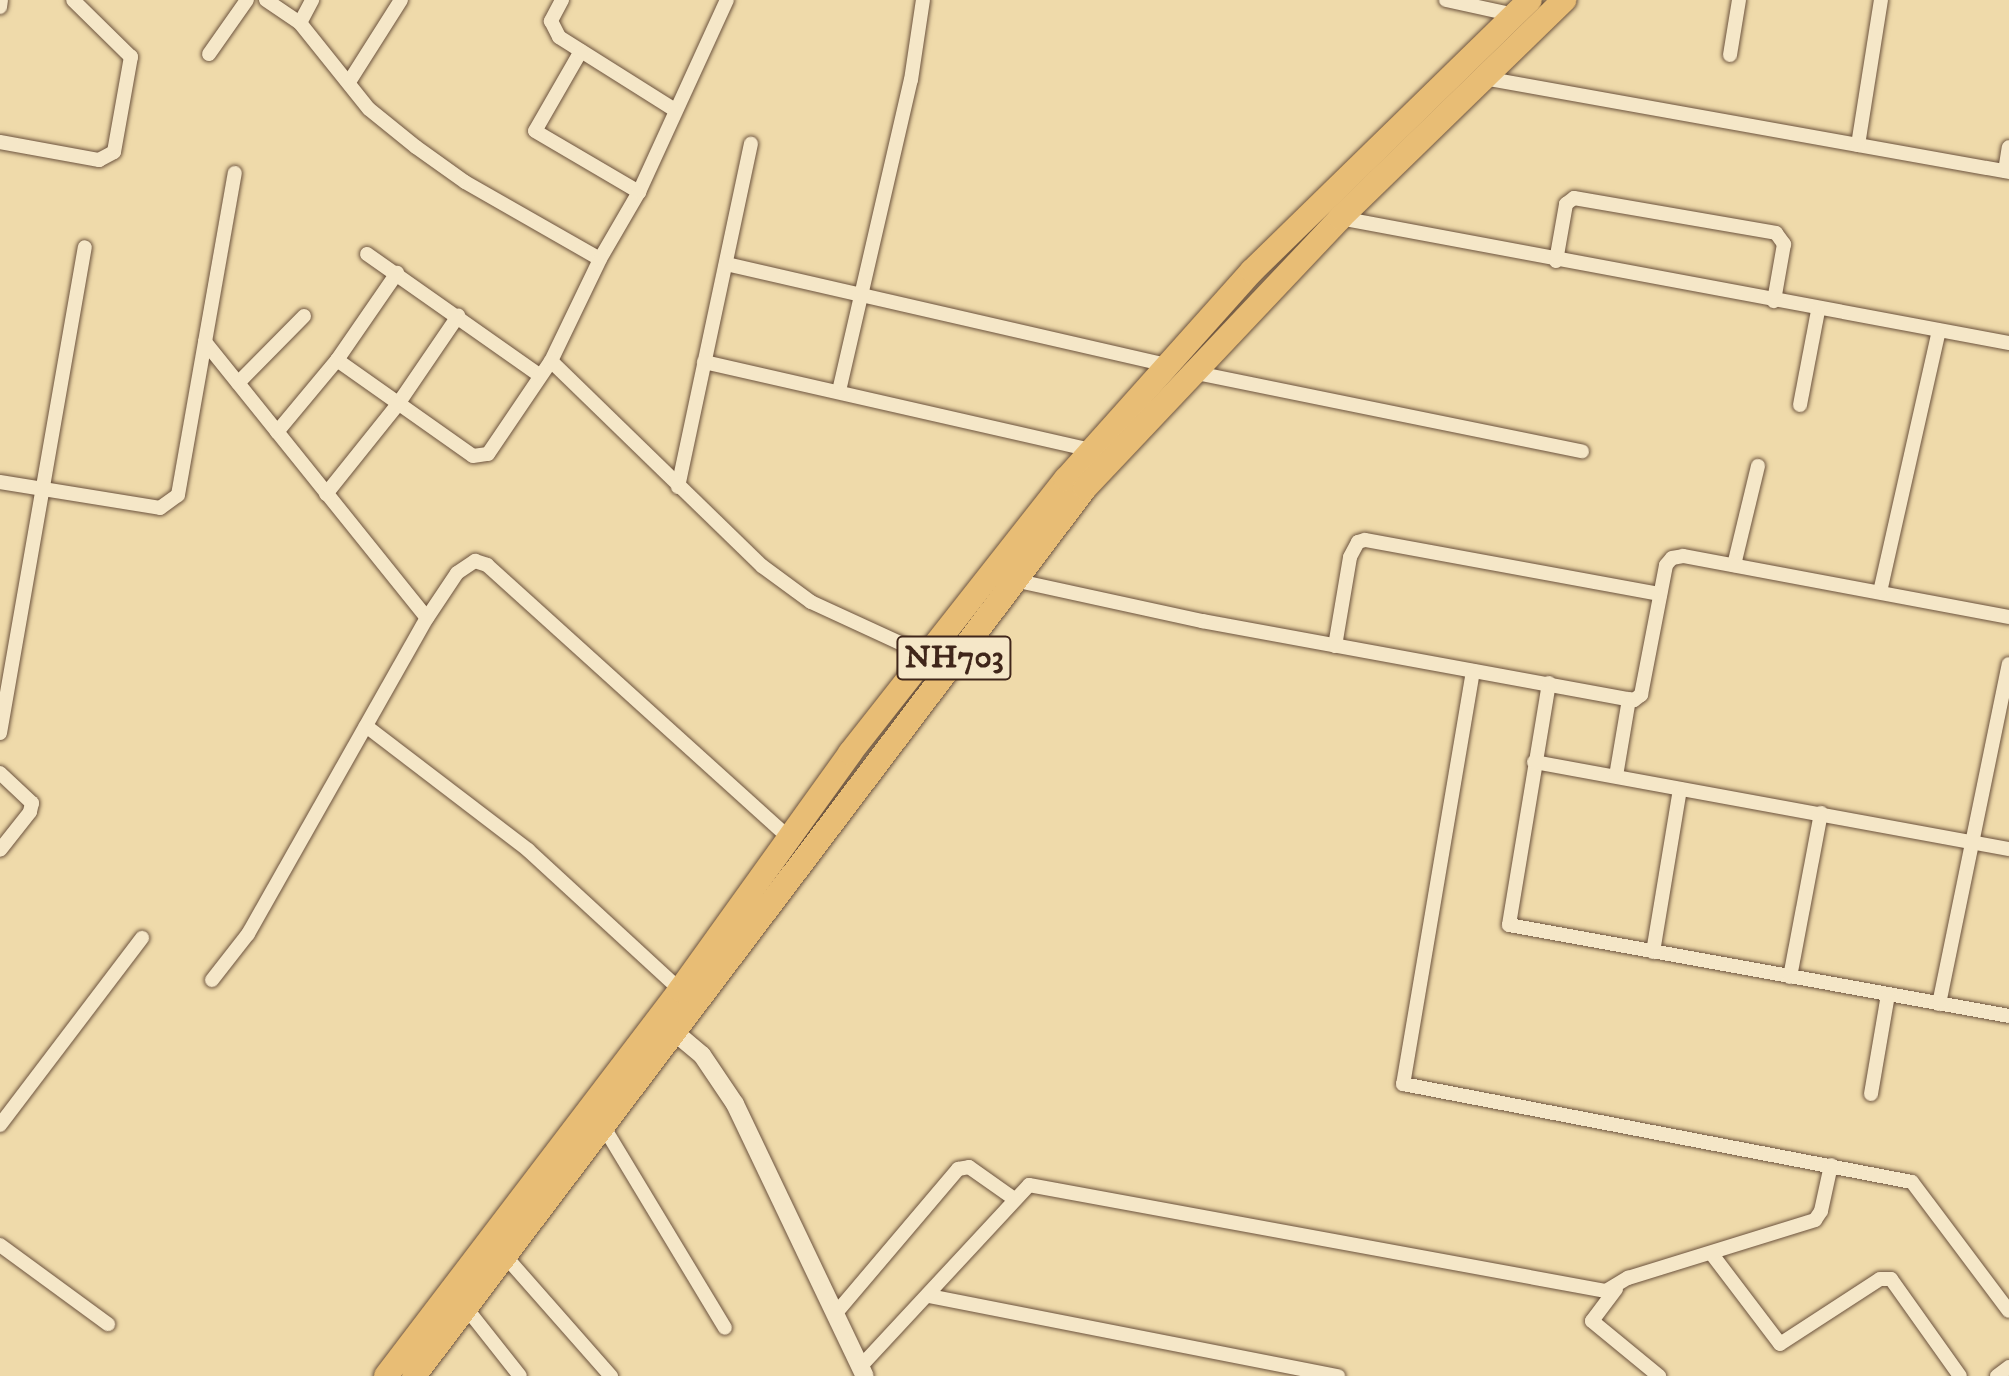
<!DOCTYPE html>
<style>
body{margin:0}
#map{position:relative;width:2009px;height:1376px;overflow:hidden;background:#efdaaa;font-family:"IM FELL DW Pica",serif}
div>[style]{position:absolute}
.roads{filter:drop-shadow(0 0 2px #6c533e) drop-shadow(0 0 2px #6c533e)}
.minor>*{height:14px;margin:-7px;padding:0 7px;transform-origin:7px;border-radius:7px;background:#f5e7c8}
.tertiary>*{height:18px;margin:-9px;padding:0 9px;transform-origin:9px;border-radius:9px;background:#f5e7c8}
.trunk>*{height:24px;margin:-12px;padding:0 12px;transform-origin:12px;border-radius:12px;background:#e8bd75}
span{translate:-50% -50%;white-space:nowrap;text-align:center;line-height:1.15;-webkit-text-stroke:6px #f5e7c8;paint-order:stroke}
.shield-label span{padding:2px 6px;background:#f5e7c8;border:2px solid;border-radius:6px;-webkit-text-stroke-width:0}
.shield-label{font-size:32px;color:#40261a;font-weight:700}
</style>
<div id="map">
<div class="roads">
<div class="minor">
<i style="left:266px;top:0;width:41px;rotate:34.1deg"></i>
<i style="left:300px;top:23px;width:110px;rotate:51.3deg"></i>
<i style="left:369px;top:109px;width:60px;rotate:39deg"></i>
<i style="left:416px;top:147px;width:60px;rotate:35.5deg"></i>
<i style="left:465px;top:182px;width:155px;rotate:29.7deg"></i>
<i style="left:562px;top:0;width:24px;rotate:118deg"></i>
<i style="left:551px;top:21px;width:18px;rotate:63deg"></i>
<i style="left:559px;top:37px;width:137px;rotate:32.2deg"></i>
<i style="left:1446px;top:0;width:71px;rotate:12.3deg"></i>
<i style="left:0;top:7px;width:7px;rotate:-82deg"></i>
<i style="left:300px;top:23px;width:26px;rotate:-62deg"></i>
<i style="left:581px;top:51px;width:92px;rotate:119.9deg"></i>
<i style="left:535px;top:131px;width:121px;rotate:30.4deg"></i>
<i style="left:209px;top:54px;width:66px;rotate:-54.9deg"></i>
<i style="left:1730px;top:55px;width:56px;rotate:-80.7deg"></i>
<i style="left:1484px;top:78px;width:533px;rotate:10.15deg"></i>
<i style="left:349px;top:82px;width:97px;rotate:-57.6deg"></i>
<i style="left:0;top:142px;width:101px;rotate:10.3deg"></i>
<i style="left:99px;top:160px;width:17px;rotate:-28deg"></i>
<i style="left:114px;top:152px;width:97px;rotate:-79.9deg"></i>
<i style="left:131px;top:57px;width:81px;rotate:-135.5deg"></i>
<i style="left:1858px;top:145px;width:147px;rotate:-81deg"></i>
<i style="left:2005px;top:171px;width:24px;rotate:-81deg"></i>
<i style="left:1340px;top:218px;width:681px;rotate:10.58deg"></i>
<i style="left:367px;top:254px;width:209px;rotate:35.1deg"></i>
<i style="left:1556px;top:261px;width:58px;rotate:-80deg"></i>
<i style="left:1566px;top:204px;width:10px;rotate:-37deg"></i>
<i style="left:1574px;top:198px;width:205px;rotate:9.8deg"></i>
<i style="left:1776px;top:233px;width:14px;rotate:54deg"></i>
<i style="left:1784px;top:244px;width:58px;rotate:100deg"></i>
<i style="left:726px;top:264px;width:452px;rotate:12.9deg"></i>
<i style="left:205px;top:342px;width:354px;rotate:51.2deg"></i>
<i style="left:337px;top:360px;width:166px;rotate:35.2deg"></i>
<i style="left:473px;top:456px;width:15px;rotate:-8deg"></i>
<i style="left:488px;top:454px;width:112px;rotate:-55.9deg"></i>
<i style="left:551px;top:361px;width:113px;rotate:-64.3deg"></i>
<i style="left:600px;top:259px;width:78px;rotate:-59.8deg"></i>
<i style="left:639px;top:192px;width:211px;rotate:-65.4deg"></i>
<i style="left:551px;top:361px;width:294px;rotate:44.2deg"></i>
<i style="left:762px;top:566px;width:61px;rotate:36.3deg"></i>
<i style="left:811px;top:602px;width:127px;rotate:24.7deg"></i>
<i style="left:704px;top:362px;width:398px;rotate:12.8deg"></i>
<i style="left:1192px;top:372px;width:398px;rotate:11.5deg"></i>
<i style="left:238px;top:383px;width:94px;rotate:-45.4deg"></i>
<i style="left:839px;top:391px;width:319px;rotate:-77deg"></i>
<i style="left:911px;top:80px;width:81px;rotate:-81.5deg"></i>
<i style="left:1800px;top:405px;width:96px;rotate:-79.2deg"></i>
<i style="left:277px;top:432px;width:94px;rotate:-50.2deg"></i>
<i style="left:337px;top:360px;width:106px;rotate:-55.4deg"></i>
<i style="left:0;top:482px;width:162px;rotate:9.2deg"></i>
<i style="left:160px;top:508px;width:22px;rotate:-36deg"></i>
<i style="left:178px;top:495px;width:327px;rotate:-80deg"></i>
<i style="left:678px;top:487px;width:351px;rotate:-78deg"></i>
<i style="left:326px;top:494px;width:115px;rotate:-51.3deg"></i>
<i style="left:398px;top:404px;width:107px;rotate:-55.7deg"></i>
<i style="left:1734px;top:565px;width:102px;rotate:-76.4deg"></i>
<i style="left:1009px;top:579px;width:198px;rotate:12.3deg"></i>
<i style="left:1202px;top:621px;width:439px;rotate:10.4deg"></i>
<i style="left:1634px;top:700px;width:9px;rotate:-36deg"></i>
<i style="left:1641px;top:695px;width:132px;rotate:-79.1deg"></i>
<i style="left:1666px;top:565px;width:9px;rotate:-49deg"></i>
<i style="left:1672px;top:558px;width:11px;rotate:-10deg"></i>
<i style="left:1683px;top:556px;width:332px;rotate:10.6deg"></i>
<i style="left:1880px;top:592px;width:268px;rotate:-77.3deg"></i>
<i style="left:1335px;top:646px;width:90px;rotate:-80.4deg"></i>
<i style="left:1350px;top:557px;width:17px;rotate:-62deg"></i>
<i style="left:1358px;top:542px;width:7px;rotate:-16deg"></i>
<i style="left:1365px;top:540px;width:300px;rotate:10.4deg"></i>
<i style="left:1473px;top:671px;width:419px;rotate:99.6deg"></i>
<i style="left:1403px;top:1084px;width:518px;rotate:10.9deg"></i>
<i style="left:1912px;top:1182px;width:161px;rotate:53.1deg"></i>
<i style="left:1549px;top:683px;width:245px;rotate:99.4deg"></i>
<i style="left:1509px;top:925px;width:508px;rotate:10.31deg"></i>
<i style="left:366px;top:726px;width:204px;rotate:37.4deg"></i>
<i style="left:528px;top:850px;width:207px;rotate:42.6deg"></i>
<i style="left:0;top:733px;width:493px;rotate:-80.1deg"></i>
<i style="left:1534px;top:762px;width:483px;rotate:10.4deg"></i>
<i style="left:0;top:773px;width:44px;rotate:43.2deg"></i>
<i style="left:32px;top:803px;width:9px;rotate:103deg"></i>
<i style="left:30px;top:812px;width:48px;rotate:128.3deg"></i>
<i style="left:1616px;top:776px;width:78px;rotate:-80.4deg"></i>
<i style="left:1653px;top:952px;width:165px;rotate:-80.6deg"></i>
<i style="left:1790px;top:977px;width:167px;rotate:-79.3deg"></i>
<i style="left:212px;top:980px;width:58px;rotate:-52deg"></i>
<i style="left:248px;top:934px;width:363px;rotate:-60.5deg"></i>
<i style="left:427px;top:618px;width:54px;rotate:-56.3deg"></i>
<i style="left:457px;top:573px;width:22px;rotate:-34deg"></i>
<i style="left:475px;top:561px;width:13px;rotate:18deg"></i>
<i style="left:487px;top:565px;width:404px;rotate:42.1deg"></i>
<i style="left:1939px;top:1004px;width:347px;rotate:-78.4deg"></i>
<i style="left:1871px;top:1094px;width:100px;rotate:-80.3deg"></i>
<i style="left:0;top:1125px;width:235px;rotate:-52.8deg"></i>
<i style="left:605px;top:1129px;width:232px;rotate:58.9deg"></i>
<i style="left:0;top:1245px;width:134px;rotate:36.2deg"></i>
<i style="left:1711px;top:1253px;width:114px;rotate:52.8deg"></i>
<i style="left:1780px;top:1344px;width:119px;rotate:-33deg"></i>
<i style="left:1880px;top:1279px;width:11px"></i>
<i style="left:1891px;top:1279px;width:119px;rotate:54.6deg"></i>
<i style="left:506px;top:1257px;width:159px;rotate:48.6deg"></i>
<i style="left:1616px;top:1289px;width:40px;rotate:127deg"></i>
<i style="left:1592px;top:1321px;width:87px;rotate:39.4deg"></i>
<i style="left:929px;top:1296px;width:417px;rotate:11.1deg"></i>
<i style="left:467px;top:1309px;width:85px;rotate:51.7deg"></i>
<i style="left:836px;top:1313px;width:189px;rotate:-49.7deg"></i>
<i style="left:958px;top:1169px;width:11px;rotate:-10deg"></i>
<i style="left:969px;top:1167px;width:54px;rotate:35.2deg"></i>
<i style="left:861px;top:1366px;width:247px;rotate:-47.1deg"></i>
<i style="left:1029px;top:1185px;width:587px;rotate:10.41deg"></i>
<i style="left:1606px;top:1291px;width:26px;rotate:-31deg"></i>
<i style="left:1628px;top:1278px;width:196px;rotate:-17.2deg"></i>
<i style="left:1815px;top:1220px;width:11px;rotate:-56deg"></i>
<i style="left:1821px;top:1211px;width:47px;rotate:-77.7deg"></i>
<i style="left:1997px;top:1376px;width:15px;rotate:-37deg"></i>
</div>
<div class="tertiary">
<i style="left:665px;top:1024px;width:48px;rotate:40deg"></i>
<i style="left:702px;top:1055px;width:59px;rotate:56deg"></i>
<i style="left:735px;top:1104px;width:301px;rotate:64.5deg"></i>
</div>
<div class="trunk">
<i style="left:386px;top:1376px;width:485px;rotate:-52.7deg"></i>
<i style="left:680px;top:990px;width:292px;rotate:-54.3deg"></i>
<i style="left:850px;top:753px;width:349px;rotate:-51.8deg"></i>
<i style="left:1066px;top:479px;width:279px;rotate:-48.2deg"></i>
<i style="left:1252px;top:271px;width:388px;rotate:-44.3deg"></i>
<i style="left:414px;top:1376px;width:1113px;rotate:-52.92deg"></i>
<i style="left:1085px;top:488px;width:371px;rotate:-46.6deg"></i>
<i style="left:1340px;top:218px;width:313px;rotate:-44.2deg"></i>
</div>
</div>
<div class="shield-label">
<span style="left:954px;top:658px">NH703</span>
</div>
</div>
